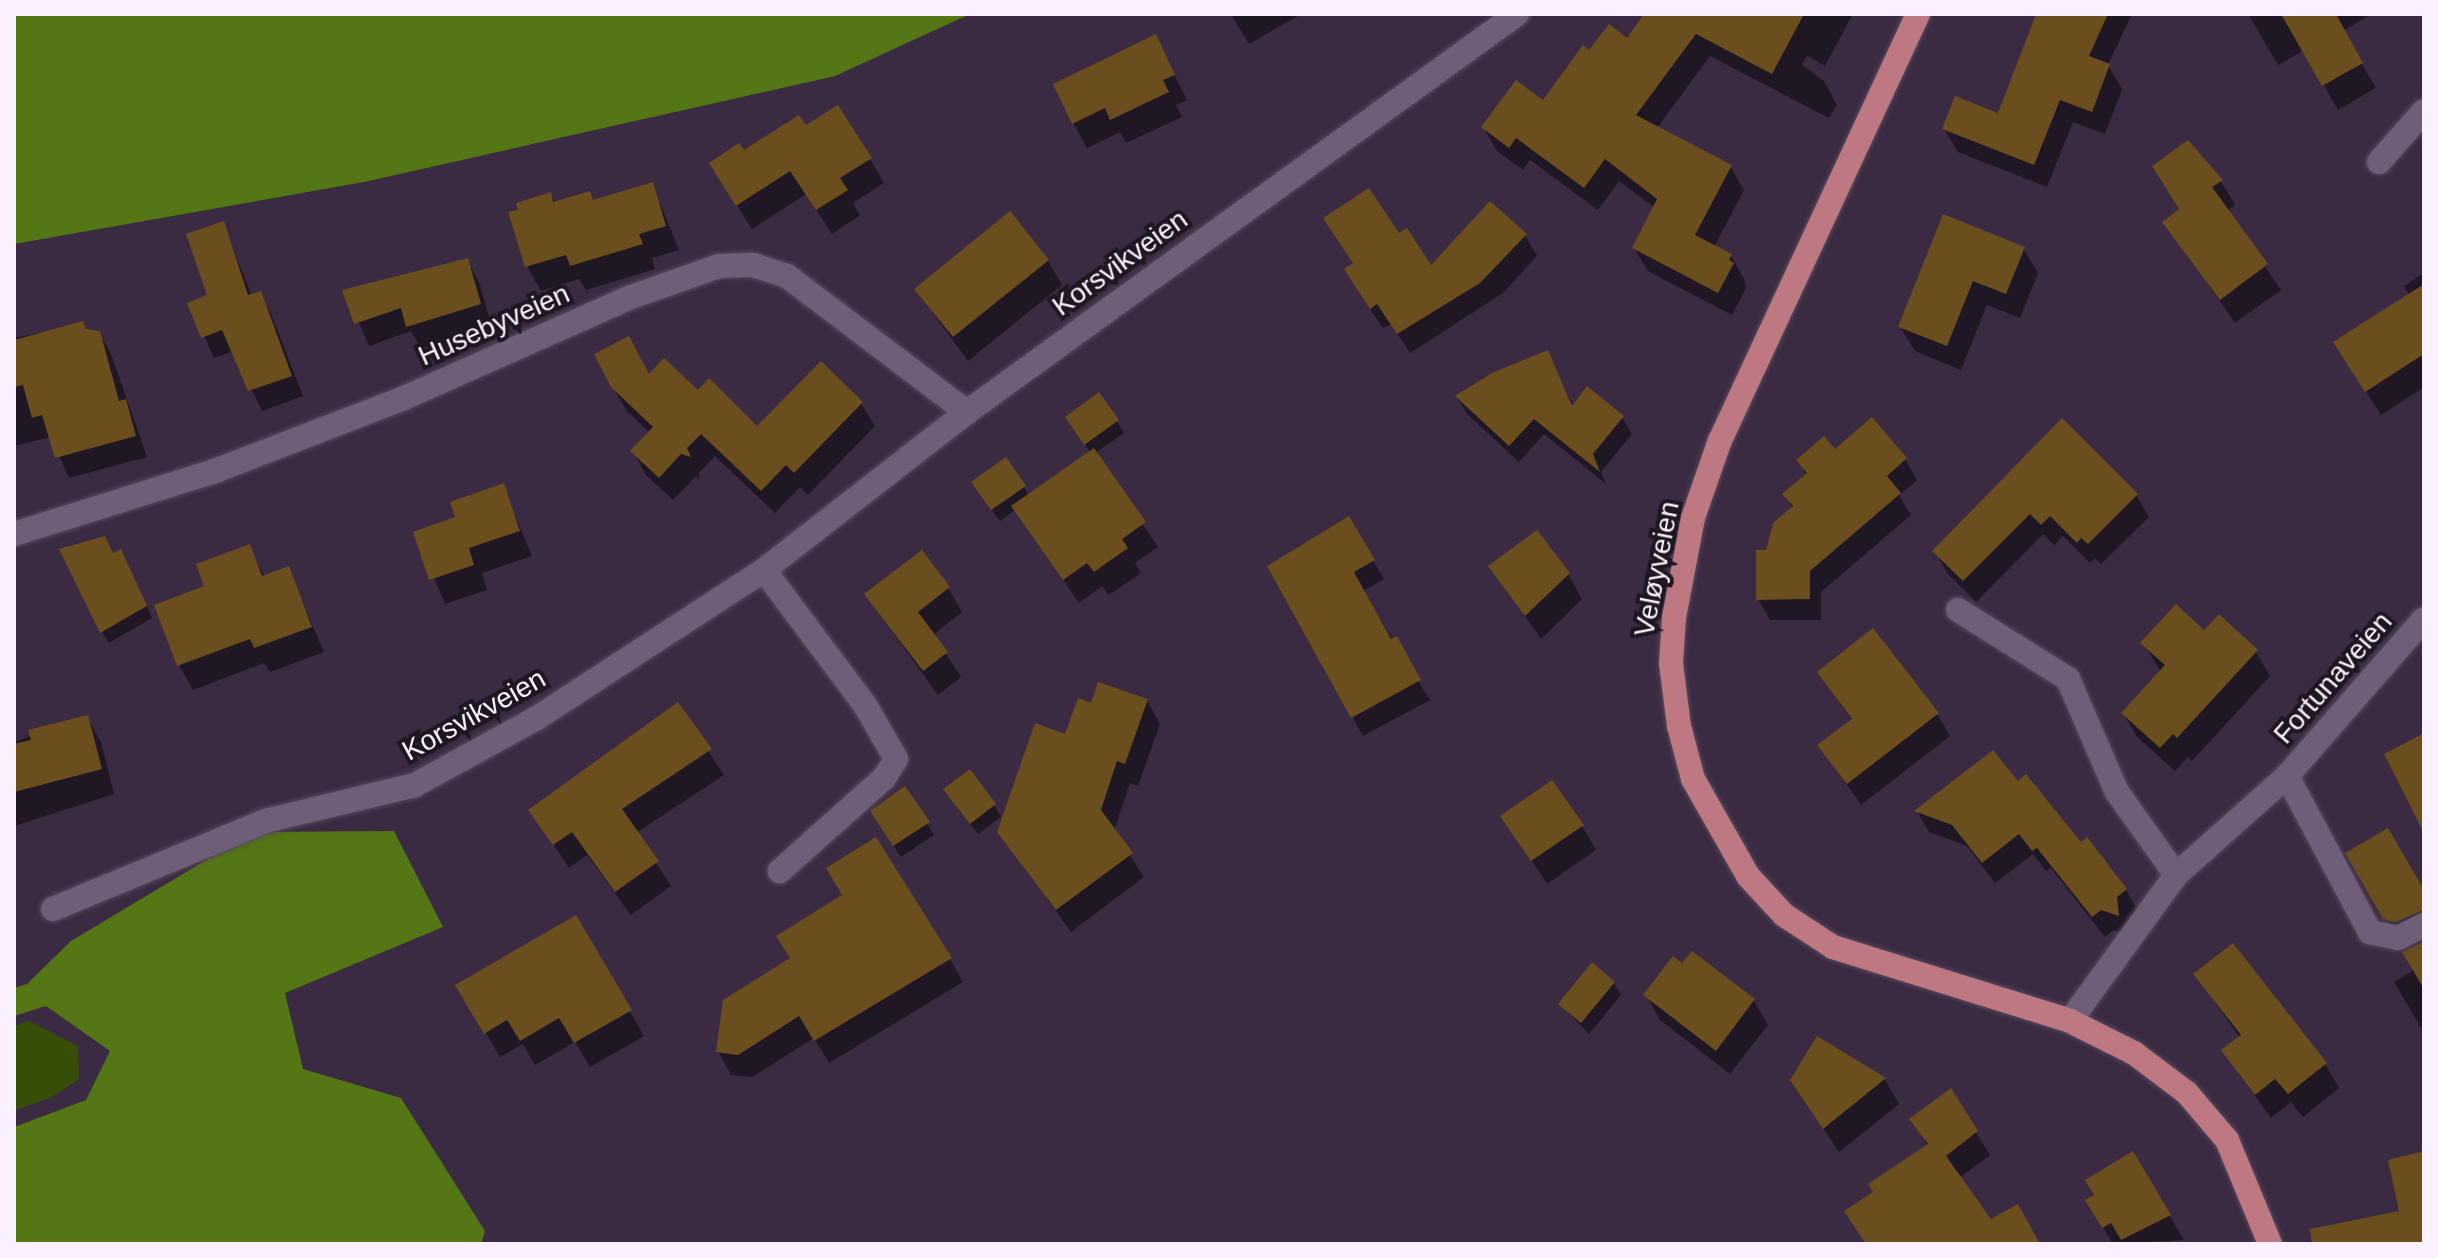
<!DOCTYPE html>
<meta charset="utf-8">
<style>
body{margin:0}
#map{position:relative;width:2438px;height:1258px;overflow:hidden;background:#3b2b42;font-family:Helvetica,sans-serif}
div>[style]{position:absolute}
.green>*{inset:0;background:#364e08}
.forest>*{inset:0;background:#547615}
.shadow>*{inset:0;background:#0007}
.building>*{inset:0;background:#6b4e1d}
.roads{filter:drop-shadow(0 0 2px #56485c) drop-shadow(0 0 2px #56485c)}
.minor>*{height:24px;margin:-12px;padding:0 12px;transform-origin:12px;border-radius:12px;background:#6f5e77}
.major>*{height:24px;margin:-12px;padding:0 12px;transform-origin:12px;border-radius:12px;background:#be7882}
span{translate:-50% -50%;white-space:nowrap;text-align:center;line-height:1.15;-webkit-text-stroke:8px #1e1721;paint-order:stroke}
.street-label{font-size:28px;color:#faf0ff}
.frame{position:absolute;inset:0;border:16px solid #faf0ff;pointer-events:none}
</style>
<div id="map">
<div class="green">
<i style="clip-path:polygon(29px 1021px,78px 1046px,79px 1079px,54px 1096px,14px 1111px,14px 1026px)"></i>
</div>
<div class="forest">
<i style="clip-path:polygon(14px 14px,970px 14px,835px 76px,364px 182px,14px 244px)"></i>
<i style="clip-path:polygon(394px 831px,443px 927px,285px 993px,303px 1069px,401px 1098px,485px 1231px,481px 1244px,14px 1244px,14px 1127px,86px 1100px,110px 1051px,46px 1006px,14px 1016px,14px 988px,27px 984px,71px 941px,253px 832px)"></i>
</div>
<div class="shadow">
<i style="clip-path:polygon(1231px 14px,1301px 14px,1249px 44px)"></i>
<i style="clip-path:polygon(1647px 14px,1853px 14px,1825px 66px,1807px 56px,1802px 65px,1824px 81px,1837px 105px,1829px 118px,1710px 56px,1657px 128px,1730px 166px,1744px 190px,1714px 247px,1731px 256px,1744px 279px,1746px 288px,1732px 315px,1648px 271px,1634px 248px,1655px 208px,1619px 181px,1598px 210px,1530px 160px,1523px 170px,1497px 151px,1483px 127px,1544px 103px,1590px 53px,1628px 41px)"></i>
<i style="clip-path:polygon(2046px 14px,2132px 14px,2108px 65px,2122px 89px,2105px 134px,2073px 122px,2047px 187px,1958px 152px,1944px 129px,1999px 116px)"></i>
<i style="clip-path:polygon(2248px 14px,2372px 14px,2343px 31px,2376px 88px,2338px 110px,2304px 50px,2278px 65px)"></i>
<i style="clip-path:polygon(1155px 37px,1187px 100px,1176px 105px,1182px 117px,1126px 143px,1120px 132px,1087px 148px,1073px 123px)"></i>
<i style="clip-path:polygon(805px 128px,870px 159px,884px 183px,853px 203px,860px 215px,832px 234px,806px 194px,752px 229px,726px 188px)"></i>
<i style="clip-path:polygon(2221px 181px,2235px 205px,2227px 211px,2281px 290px,2235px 323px,2165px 222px,2181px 210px,2169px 191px)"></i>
<i style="clip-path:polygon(652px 184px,679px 250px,652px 258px,655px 269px,586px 290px,579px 279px,541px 291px,527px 266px,550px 195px,555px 203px,589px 193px,594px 201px)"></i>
<i style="clip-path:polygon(223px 224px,252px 296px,260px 293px,271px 314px,303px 396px,262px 411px,233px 351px,214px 358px,190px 304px,209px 296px)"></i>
<i style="clip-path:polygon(1525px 235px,1537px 256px,1503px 293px,1410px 353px,1391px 324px,1383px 328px,1358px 291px,1354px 265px,1398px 236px,1431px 268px)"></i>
<i style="clip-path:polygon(2023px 248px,2038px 273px,2020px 318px,1987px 305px,1961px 370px,1915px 351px,1900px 327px)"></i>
<i style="clip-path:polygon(467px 260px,479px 282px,492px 327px,421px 348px,411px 331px,369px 346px,345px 291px)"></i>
<i style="clip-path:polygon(1048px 261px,1062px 285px,968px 361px,916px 290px)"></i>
<i style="clip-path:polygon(2424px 273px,2424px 387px,2381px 415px,2350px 367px,2410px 296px,2404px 286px)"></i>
<i style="clip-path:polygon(82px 324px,86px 331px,99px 333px,111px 354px,147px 457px,69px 478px,51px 437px,14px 446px,14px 338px)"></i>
<i style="clip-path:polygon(1548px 353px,1573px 407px,1622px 417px,1632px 434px,1601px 472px,1606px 484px,1544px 434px,1519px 462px,1467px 414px,1457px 397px)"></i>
<i style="clip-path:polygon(649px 376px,698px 393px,757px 429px,861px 403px,875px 426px,808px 495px,800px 487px,775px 513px,715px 456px,699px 473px,699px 480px,696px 476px,673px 500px,646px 475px,633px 451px,650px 433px,627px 411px,612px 386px)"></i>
<i style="clip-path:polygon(1117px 421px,1124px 433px,1095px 453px,1158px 547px,1135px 563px,1141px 573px,1109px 595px,1102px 586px,1079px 603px,1016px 509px,1000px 521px,980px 494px,1024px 487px,1029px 496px,1091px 453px,1074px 429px)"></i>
<i style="clip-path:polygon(2062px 421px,2136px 495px,2149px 517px,2101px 564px,2095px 558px,2090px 563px,2063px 536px,2054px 545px,2043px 534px,1976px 602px,1947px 573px,1935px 551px)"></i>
<i style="clip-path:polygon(1835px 452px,1905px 459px,1917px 480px,1899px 495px,1911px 515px,1821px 592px,1821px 620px,1770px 620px,1758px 599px,1767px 552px,1793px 509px,1785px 495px,1807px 475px,1799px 461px)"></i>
<i style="clip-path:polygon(503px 486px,532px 556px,482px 573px,487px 590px,445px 604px,415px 533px,458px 518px)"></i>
<i style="clip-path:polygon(1348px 519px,1384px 579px,1363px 591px,1430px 700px,1363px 736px,1269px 567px)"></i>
<i style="clip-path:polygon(249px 547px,265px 577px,288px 569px,324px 652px,270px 672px,264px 663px,193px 690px,179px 665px,206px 587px)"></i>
<i style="clip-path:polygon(113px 555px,127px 563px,152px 618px,109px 643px,102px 632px)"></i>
<i style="clip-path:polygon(1491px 567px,1568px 574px,1582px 599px,1541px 639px)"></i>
<i style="clip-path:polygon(948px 588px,962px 612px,933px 635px,961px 677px,938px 695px,866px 595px)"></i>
<i style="clip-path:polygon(2204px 633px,2256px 652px,2270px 676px,2192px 761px,2188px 757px,2175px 771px,2137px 737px,2123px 713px,2161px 672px,2143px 643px)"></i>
<i style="clip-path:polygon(1819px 672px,1937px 714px,1950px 736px,1861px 805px,1820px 746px,1852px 721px)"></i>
<i style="clip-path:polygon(1147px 701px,1160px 724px,1138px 786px,1130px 783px,1114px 831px,1144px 877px,1071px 932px,999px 832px,1092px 706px)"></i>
<i style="clip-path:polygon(678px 705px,724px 775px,636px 833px,671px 886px,631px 915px,587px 855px,569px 868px,531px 810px)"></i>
<i style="clip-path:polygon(87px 717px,101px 742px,114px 794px,14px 826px,14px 742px)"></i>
<i style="clip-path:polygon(2017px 784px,2081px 845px,2087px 840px,2126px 890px,2138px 912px,2128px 919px,2130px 936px,2114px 930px,2105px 937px,2051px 868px,2046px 871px,2033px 854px,1995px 883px,1967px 846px,1929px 832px,1917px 811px)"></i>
<i style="clip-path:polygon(905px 788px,934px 835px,901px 857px,879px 823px)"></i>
<i style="clip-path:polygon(953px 801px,994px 805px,1001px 817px,978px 834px)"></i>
<i style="clip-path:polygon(1503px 817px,1582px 826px,1596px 850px,1547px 884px)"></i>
<i style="clip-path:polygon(2424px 893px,2424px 920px,2392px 931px,2387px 922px,2406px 922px,2384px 918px)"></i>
<i style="clip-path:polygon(576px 917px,644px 1036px,590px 1067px,575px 1042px,535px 1065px,523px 1044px,500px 1057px,458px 986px)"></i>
<i style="clip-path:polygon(2424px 944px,2424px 1033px,2394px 982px,2414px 970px)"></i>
<i style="clip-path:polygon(950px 959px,963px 982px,829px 1063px,814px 1038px,752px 1077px,731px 1075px,718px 1051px,725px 1001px)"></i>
<i style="clip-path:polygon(2196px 975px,2325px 1064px,2339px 1088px,2303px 1117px,2291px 1102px,2271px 1118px,2223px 1051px,2240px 1038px)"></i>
<i style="clip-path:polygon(1614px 983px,1621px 995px,1589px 1034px,1560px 1004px)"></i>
<i style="clip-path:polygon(1646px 995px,1754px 1001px,1768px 1025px,1730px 1074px,1660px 1020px)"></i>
<i style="clip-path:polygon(1817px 1038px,1885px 1080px,1899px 1104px,1839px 1152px,1792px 1081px)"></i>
<i style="clip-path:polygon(1950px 1091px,1990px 1155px,1959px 1178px,1988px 1223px,2038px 1244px,1866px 1244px,1875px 1193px,1928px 1146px,1912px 1120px)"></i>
<i style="clip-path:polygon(2132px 1154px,2170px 1216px,2184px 1240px,2113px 1244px,2087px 1201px)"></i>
</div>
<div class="building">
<i style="clip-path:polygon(1644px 14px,1804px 14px,1772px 74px,1696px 34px,1636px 115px,1732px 165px,1695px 235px,1732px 254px,1729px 260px,1734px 263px,1718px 293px,1632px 248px,1657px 199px,1605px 159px,1584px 188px,1516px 138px,1509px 148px,1481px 127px,1516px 80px,1543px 100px,1583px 45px,1589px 50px,1609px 24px,1627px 38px)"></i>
<i style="clip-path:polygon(2036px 14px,2108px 14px,2089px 56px,2110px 64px,2092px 112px,2060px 100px,2034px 165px,1942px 129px,1955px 96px,1998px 113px)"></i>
<i style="clip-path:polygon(2281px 14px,2336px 14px,2363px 63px,2322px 86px)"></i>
<i style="clip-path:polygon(1156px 34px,1175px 75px,1163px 80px,1169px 92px,1110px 120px,1105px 108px,1072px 124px,1053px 84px)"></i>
<i style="clip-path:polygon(838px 105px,872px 158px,840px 178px,848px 190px,816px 210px,790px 171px,736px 206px,709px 163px,739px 143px,744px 150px,799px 115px,806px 125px)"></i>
<i style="clip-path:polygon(2188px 140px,2223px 180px,2212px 187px,2268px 264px,2220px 300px,2162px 222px,2179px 209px,2152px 166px)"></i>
<i style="clip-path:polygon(653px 182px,666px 226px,639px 234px,643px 244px,570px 266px,566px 255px,525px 267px,508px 212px,518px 210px,516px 203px,551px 192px,553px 202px,590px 191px,593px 200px)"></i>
<i style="clip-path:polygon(1369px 188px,1399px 233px,1407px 228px,1431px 265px,1490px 201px,1527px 234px,1480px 283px,1397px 334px,1377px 304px,1370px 309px,1344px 269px,1353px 263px,1323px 218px)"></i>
<i style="clip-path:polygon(1010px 211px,1049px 260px,953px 337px,914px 289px)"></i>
<i style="clip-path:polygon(1943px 214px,2025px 247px,2006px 294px,1973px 281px,1947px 346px,1898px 327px)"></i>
<i style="clip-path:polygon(224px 221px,248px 295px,261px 291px,292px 376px,248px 391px,222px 330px,201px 338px,187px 303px,207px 295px,186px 234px)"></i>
<i style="clip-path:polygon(468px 258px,481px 304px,406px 327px,401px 308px,354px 324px,342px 290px)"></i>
<i style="clip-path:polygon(2424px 284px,2424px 354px,2365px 392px,2333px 342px)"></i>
<i style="clip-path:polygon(83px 321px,86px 329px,100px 331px,119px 401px,126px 399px,136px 436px,55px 458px,42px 415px,32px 418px,23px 385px,14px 387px,14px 340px)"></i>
<i style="clip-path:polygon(629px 336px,649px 374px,664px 358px,698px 390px,709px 378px,757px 426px,821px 361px,863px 402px,794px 473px,786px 465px,761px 491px,701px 434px,687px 448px,691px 457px,681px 454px,659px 478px,630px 451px,653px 427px,611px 387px,594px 354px)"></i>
<i style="clip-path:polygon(1548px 350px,1572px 406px,1587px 386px,1624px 416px,1593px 454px,1600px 472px,1534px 419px,1509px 446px,1455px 396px,1492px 373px)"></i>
<i style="clip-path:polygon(1099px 392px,1119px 420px,1084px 445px,1065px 417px)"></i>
<i style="clip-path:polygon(1872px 417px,1907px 458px,1887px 476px,1901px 493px,1810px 571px,1810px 599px,1756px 600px,1756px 550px,1766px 550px,1773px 523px,1793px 506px,1782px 494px,1807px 473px,1796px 460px,1824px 436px,1835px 449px)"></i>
<i style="clip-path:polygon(2062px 418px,2138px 494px,2088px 544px,2081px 538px,2077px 543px,2050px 516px,2041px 525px,2030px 514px,1963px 581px,1932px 551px)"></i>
<i style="clip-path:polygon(1094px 448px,1146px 522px,1122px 539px,1128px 548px,1094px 572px,1087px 563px,1063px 580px,1011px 506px)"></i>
<i style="clip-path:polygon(1006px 457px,1026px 486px,991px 510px,971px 482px)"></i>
<i style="clip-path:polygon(504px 483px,520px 531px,469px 548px,474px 565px,429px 580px,413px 532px,455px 517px,450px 502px)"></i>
<i style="clip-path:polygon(1349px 516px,1375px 560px,1354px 572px,1391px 639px,1397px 636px,1421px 680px,1351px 718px,1267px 566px)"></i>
<i style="clip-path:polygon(1537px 530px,1570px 573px,1525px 616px,1488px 566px)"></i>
<i style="clip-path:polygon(105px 536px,113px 553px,121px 549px,147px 606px,100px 633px,59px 549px)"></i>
<i style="clip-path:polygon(250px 544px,262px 576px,289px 566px,312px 627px,254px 648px,250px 639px,177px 666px,154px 605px,204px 586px,196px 564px)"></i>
<i style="clip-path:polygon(922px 550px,950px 587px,918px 612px,948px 652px,923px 671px,864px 594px)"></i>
<i style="clip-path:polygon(2176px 604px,2204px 630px,2219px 614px,2258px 650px,2177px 738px,2173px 734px,2160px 748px,2121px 713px,2165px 665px,2140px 643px)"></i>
<i style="clip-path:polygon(1873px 628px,1939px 713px,1847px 784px,1817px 745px,1852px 719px,1817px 672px)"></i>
<i style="clip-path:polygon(1098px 682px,1148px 699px,1125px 764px,1117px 761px,1101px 810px,1133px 853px,1056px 910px,997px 832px,1035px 723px,1065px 734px,1078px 698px,1091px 703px)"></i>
<i style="clip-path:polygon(678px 702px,712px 749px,622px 809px,659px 861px,615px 892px,572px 832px,553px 845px,528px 810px)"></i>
<i style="clip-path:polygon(88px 715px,102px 769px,14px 792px,14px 744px,31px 740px,28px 730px)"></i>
<i style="clip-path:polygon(2424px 733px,2424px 833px,2384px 754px)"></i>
<i style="clip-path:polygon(1993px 750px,2018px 781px,2026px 774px,2081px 842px,2087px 837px,2127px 889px,2117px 897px,2119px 916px,2101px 910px,2092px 917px,2037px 848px,2032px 851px,2019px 834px,1982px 863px,1952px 825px,1914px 811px)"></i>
<i style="clip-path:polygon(970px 769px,996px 804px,970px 824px,943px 789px)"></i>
<i style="clip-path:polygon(1552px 780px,1584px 825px,1531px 861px,1500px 816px)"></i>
<i style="clip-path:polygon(905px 786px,930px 822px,893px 846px,870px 811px)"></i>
<i style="clip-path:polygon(2388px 828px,2424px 890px,2424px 910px,2396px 922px,2383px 919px,2345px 853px)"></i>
<i style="clip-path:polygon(876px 837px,952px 958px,814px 1041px,799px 1016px,738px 1055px,716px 1052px,723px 1000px,790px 958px,776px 936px,842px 895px,826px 868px)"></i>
<i style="clip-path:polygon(576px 915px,632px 1010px,574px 1043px,559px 1018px,520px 1041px,507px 1020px,484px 1034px,455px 985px)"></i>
<i style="clip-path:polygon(2424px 942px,2424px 989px,2402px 952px)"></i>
<i style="clip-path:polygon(2233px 943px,2327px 1063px,2288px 1094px,2275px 1079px,2255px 1095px,2221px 1050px,2241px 1035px,2193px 974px)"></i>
<i style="clip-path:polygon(1692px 951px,1755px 999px,1716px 1051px,1643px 995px,1673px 956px,1682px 963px)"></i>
<i style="clip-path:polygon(1592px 962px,1615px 982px,1581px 1023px,1558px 1004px)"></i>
<i style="clip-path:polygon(1817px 1036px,1886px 1078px,1823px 1129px,1790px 1080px)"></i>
<i style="clip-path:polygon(1951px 1088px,1978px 1131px,1946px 1156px,1991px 1219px,2018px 1204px,2040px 1244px,1866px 1244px,1844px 1211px,1873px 1192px,1868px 1184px,1928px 1144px,1909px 1119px)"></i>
<i style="clip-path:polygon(2133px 1151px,2171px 1215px,2121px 1240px,2111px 1223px,2102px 1228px,2085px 1200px,2094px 1195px,2085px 1180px)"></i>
<i style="clip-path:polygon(2424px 1151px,2424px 1244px,2312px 1244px,2310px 1229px,2399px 1211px,2388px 1160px)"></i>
</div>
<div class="roads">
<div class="minor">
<i style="left:2379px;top:162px;width:68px;rotate:-48.6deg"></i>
<i style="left:14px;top:534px;width:211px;rotate:-17.4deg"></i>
<i style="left:215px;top:471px;width:203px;rotate:-21.1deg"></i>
<i style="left:404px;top:398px;width:248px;rotate:-24deg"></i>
<i style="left:631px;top:297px;width:93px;rotate:-19.4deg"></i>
<i style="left:719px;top:266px;width:34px;rotate:-2deg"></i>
<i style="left:753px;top:265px;width:36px;rotate:18deg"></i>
<i style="left:787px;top:276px;width:226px;rotate:37.1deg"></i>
<i style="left:764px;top:570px;width:169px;rotate:53.2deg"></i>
<i style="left:865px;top:705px;width:62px;rotate:60.1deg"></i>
<i style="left:896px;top:759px;width:22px;rotate:122deg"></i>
<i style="left:884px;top:778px;width:140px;rotate:138.2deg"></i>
<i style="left:1958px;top:610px;width:130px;rotate:32.1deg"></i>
<i style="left:2068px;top:679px;width:123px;rotate:66.6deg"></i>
<i style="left:2117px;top:792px;width:102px;rotate:54.6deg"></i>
<i style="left:2287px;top:776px;width:177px;rotate:62deg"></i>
<i style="left:2370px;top:932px;width:29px;rotate:12deg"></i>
<i style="left:2398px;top:938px;width:29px;rotate:-27deg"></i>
<i style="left:53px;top:909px;width:230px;rotate:-22.5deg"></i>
<i style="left:265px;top:821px;width:154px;rotate:-13.5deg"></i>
<i style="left:415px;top:785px;width:139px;rotate:-28.8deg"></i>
<i style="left:537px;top:718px;width:271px;rotate:-33.1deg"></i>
<i style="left:764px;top:570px;width:257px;rotate:-37.9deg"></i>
<i style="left:967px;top:412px;width:679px;rotate:-35.89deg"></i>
<i style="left:2070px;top:1021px;width:180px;rotate:-54deg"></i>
<i style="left:2176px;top:875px;width:149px;rotate:-41.7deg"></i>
<i style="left:2287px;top:776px;width:208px;rotate:-48.9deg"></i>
</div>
<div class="major">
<i style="left:1918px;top:14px;width:470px;rotate:114.9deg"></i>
<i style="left:1720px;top:440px;width:83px;rotate:109.1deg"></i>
<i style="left:1693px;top:518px;width:102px;rotate:100.8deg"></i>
<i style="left:1674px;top:618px;width:45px;rotate:93.8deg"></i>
<i style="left:1671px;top:663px;width:64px;rotate:82.8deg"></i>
<i style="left:1679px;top:726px;width:55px;rotate:75.2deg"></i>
<i style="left:1693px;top:779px;width:112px;rotate:60.4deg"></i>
<i style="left:1748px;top:876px;width:53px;rotate:47.3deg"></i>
<i style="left:1784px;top:915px;width:59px;rotate:33.1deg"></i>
<i style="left:1833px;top:947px;width:248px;rotate:17.3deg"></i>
<i style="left:2070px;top:1021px;width:72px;rotate:26.6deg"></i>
<i style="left:2134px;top:1053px;width:66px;rotate:37deg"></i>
<i style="left:2187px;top:1093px;width:62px;rotate:49.6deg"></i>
<i style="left:2227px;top:1140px;width:113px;rotate:67.5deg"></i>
</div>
</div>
<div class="street-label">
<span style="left:1120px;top:263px;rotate:-36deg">Korsvikveien</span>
<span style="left:494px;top:325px;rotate:-24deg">Husebyveien</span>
<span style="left:1657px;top:569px;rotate:-79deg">Veløyveien</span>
<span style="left:2333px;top:678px;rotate:-49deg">Fortunaveien</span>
<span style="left:474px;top:715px;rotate:-29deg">Korsvikveien</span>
</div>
<div class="frame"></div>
</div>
